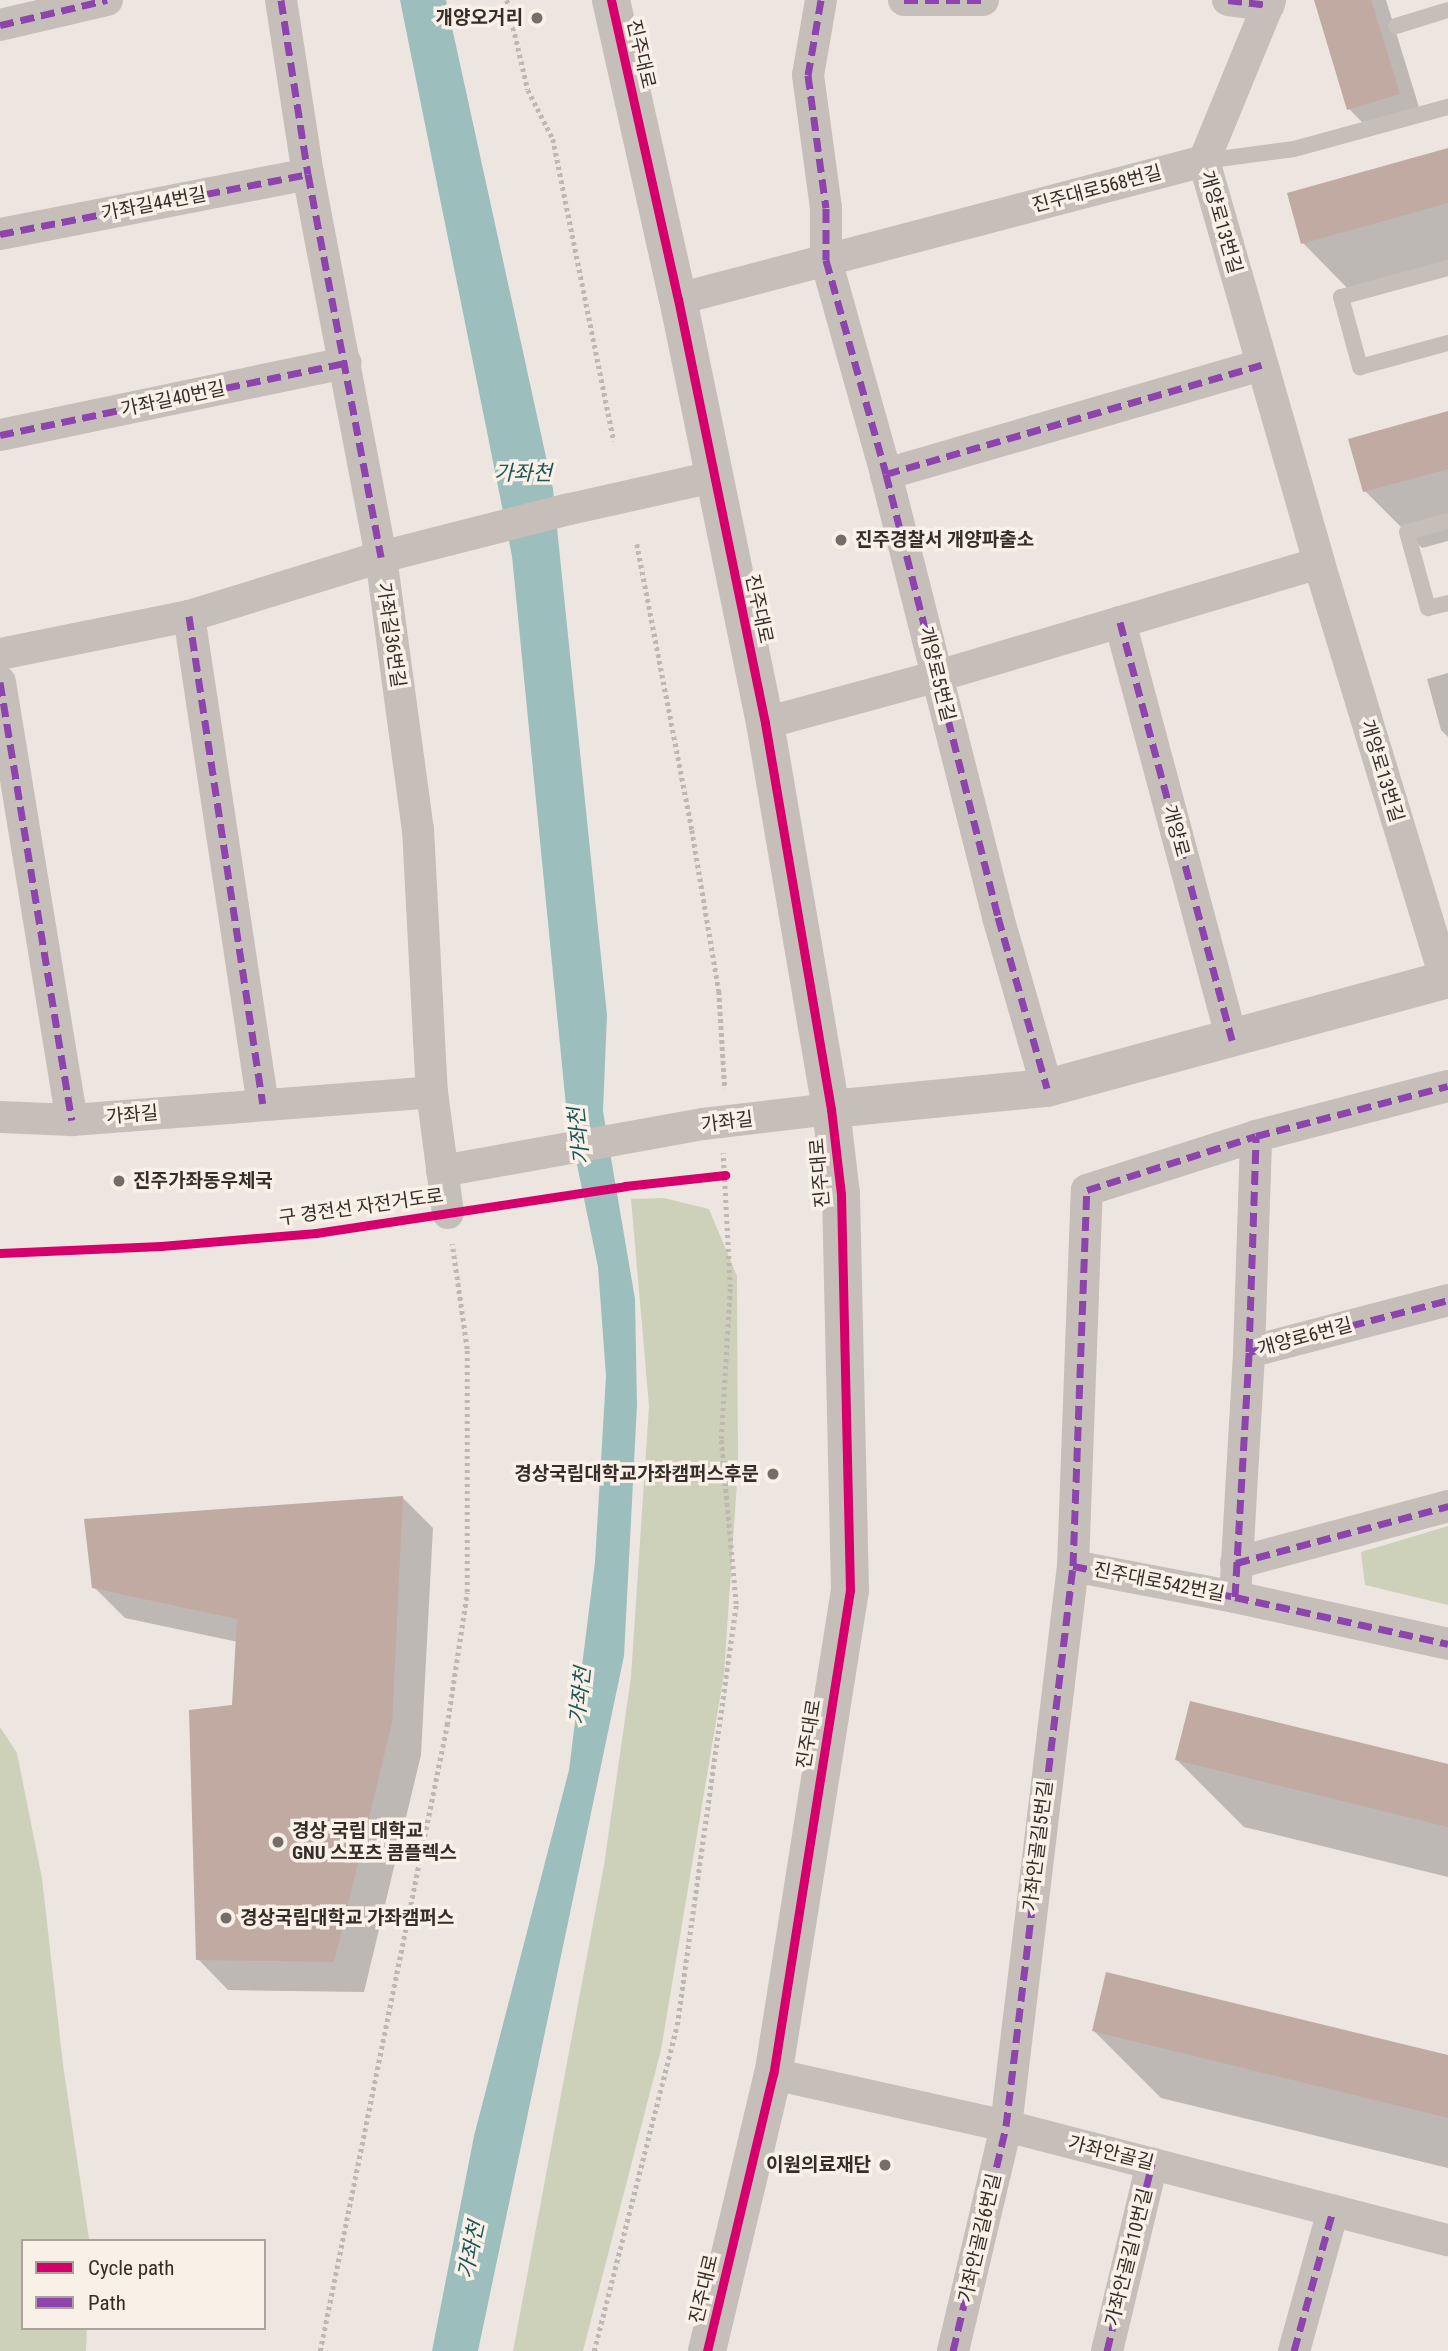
<!DOCTYPE html>
<meta charset="utf-8">
<style>
body{margin:0}
#map{position:relative;width:1448px;height:2351px;overflow:hidden;background:#ede6e0;font-family:"Roboto Condensed","Noto Sans KR",sans-serif}
div>[style]{position:absolute}
.green>*{inset:0;background:#ced1ba}
.water>*{inset:0;background:#9cbebd}
.shadow>*{inset:0;background:#0003}
.building>*{inset:0;background:#c0aaa2}
.path>*{height:4.5px;margin-top:-2.25px;transform-origin:0;background:repeating-linear-gradient(90deg,#beb7b2 0 3.5px,transparent 0 7px)}
.service>*{height:16px;margin:-8px;padding:0 8px;transform-origin:8px;border-radius:8px;background:#c6bfb9}
.minor>*{height:32px;margin:-16px;padding:0 16px;transform-origin:16px;border-radius:16px;background:#c6bfb9}
.tertiary>*{height:38px;margin:-19px;padding:0 19px;transform-origin:19px;border-radius:19px;background:#c6bfb9}
.quiet>*{height:7px;margin-top:-3.5px;transform-origin:0;background:repeating-linear-gradient(90deg,#8e44ad 0 14px,transparent 0 21px)}
.cycleway>*{height:9px;margin:-4.5px;padding:0 4.5px;transform-origin:4.5px;border-radius:4.5px;background:#d6006c}
.dots>*{width:19px;height:19px;translate:-50% -50%;box-sizing:border-box;border:4px solid #f9f1e7;border-radius:50%}
span{translate:-50% -50%;white-space:nowrap;text-align:center;line-height:1.15;-webkit-text-stroke:7px #f9f1e7;paint-order:stroke}
.poi-label{font-size:19px;color:#362c28;font-weight:700}
.right{translate:-100% -50%;text-align:right}
.left{translate:0 -50%;text-align:left}
.street-label{font-size:19px;color:#362c28}
.water-label{font-size:21px;color:#1d5557;font-style:italic}
.legend{position:absolute;left:21px;top:2239px;width:245px;height:91px;box-sizing:border-box;background:#f9f1e7;border:2px solid #aba29b;margin:0;padding:9px 12px;list-style:none;font-size:21px;color:#362c28}
.legend li{display:flex;align-items:center;gap:14px;height:35px}
.legend b{width:35px;border:2px solid #aba29b}
</style>
<div id="map">
<div class="green">
<i style="clip-path:polygon(664px 1198px,709px 1209px,737px 1276px,738px 1468px,724px 1674px,661px 2050px,583px 2351px,513px 2351px,604px 1865px,631px 1677px,649px 1406px,631px 1199px)"></i>
<i style="clip-path:polygon(1448px 1526px,1448px 1605px,1365px 1585px,1361px 1552px)"></i>
<i style="clip-path:polygon(0 1727px,17px 1753px,42px 1878px,63px 2065px,89px 2239px,23px 2241px,23px 2328px,87px 2328px,86px 2351px,0 2351px)"></i>
</div>
<div class="water">
<i style="clip-path:polygon(400px 0,446px 0,553px 489px,607px 1015px,603px 1111px,635px 1299px,637px 1405px,624px 1656px,478px 2351px,432px 2351px,474px 2136px,569px 1770px,595px 1562px,606px 1376px,598px 1267px,567px 1116px,512px 556px)"></i>
</div>
<div class="shadow">
<i style="clip-path:polygon(1316px 0,1386px 0,1422px 117px,1372px 132px,1349px 109px)"></i>
<i style="clip-path:polygon(1448px 150px,1448px 275px,1359px 300px,1303px 243px)"></i>
<i style="clip-path:polygon(1448px 413px,1448px 541px,1422px 548px,1365px 491px)"></i>
<i style="clip-path:polygon(1448px 673px,1448px 737px,1441px 730px,1427px 679px)"></i>
<i style="clip-path:polygon(402px 1497px,433px 1528px,421px 1755px,364px 1992px,228px 1990px,198px 1959px,233px 1706px,238px 1642px,125px 1618px,94px 1587px)"></i>
<i style="clip-path:polygon(1177px 1760px,1448px 1767px,1448px 1877px,1244px 1827px)"></i>
<i style="clip-path:polygon(1094px 2031px,1448px 2057px,1448px 2168px,1161px 2098px)"></i>
</div>
<div class="building">
<i style="clip-path:polygon(1314px 0,1371px 0,1400px 94px,1347px 110px)"></i>
<i style="clip-path:polygon(1448px 148px,1448px 203px,1301px 244px,1287px 193px)"></i>
<i style="clip-path:polygon(1448px 411px,1448px 469px,1363px 492px,1348px 439px)"></i>
<i style="clip-path:polygon(403px 1496px,392px 1723px,334px 1962px,196px 1960px,189px 1710px,232px 1705px,237px 1619px,92px 1588px,84px 1519px)"></i>
<i style="clip-path:polygon(1190px 1701px,1448px 1764px,1448px 1827px,1175px 1760px)"></i>
<i style="clip-path:polygon(1106px 1972px,1448px 2055px,1448px 2118px,1092px 2031px)"></i>
</div>
<div class="path">
<i style="left:507px;top:0;width:92px;rotate:76.9deg"></i>
<i style="left:528px;top:90px;width:55px;rotate:63deg"></i>
<i style="left:553px;top:139px;width:308px;rotate:78.6deg"></i>
<i style="left:637px;top:544px;width:291px;rotate:79.1deg"></i>
<i style="left:692px;top:830px;width:163px;rotate:80.5deg"></i>
<i style="left:719px;top:991px;width:98px;rotate:86.5deg"></i>
<i style="left:320px;top:2351px;width:639px;rotate:-78.53deg"></i>
<i style="left:447px;top:1725px;width:134px;rotate:-81.4deg"></i>
<i style="left:467px;top:1592px;width:243px;rotate:-90deg"></i>
<i style="left:467px;top:1349px;width:106px;rotate:-98.1deg"></i>
<i style="left:594px;top:2351px;width:336px;rotate:-75.7deg"></i>
<i style="left:677px;top:2025px;width:425px;rotate:-82deg"></i>
<i style="left:736px;top:1604px;width:166px;rotate:-95.2deg"></i>
<i style="left:721px;top:1439px;width:152px;rotate:-86.6deg"></i>
<i style="left:730px;top:1287px;width:134px;rotate:-93deg"></i>
</div>
<div class="service">
<i style="left:1396px;top:26px;width:54px;rotate:-17.1deg"></i>
<i style="left:1204px;top:161px;width:91px;rotate:-7.6deg"></i>
<i style="left:1294px;top:149px;width:160px;rotate:-15.3deg"></i>
<i style="left:1448px;top:268px;width:111px;rotate:164.8deg"></i>
<i style="left:1341px;top:297px;width:73px;rotate:74.8deg"></i>
<i style="left:1360px;top:367px;width:91px;rotate:-15.3deg"></i>
<i style="left:1448px;top:521px;width:42px;rotate:165deg"></i>
<i style="left:1407px;top:532px;width:79px;rotate:74.6deg"></i>
<i style="left:1428px;top:608px;width:21px;rotate:-14deg"></i>
</div>
<div class="minor">
<i style="left:281px;top:0;width:176px;rotate:81.2deg"></i>
<i style="left:308px;top:174px;width:390px;rotate:79.2deg"></i>
<i style="left:381px;top:557px;width:275px;rotate:82.3deg"></i>
<i style="left:418px;top:829px;width:263px;rotate:87deg"></i>
<i style="left:432px;top:1092px;width:122px;rotate:82.5deg"></i>
<i style="left:821px;top:0;width:76px;rotate:99.8deg"></i>
<i style="left:808px;top:75px;width:134px;rotate:82.3deg"></i>
<i style="left:826px;top:208px;width:52px;rotate:90deg"></i>
<i style="left:826px;top:260px;width:222px;rotate:74.3deg"></i>
<i style="left:886px;top:474px;width:457px;rotate:75.8deg"></i>
<i style="left:998px;top:917px;width:178px;rotate:74deg"></i>
<i style="left:904px;top:0;width:79px"></i>
<i style="left:1228px;top:0;width:41px;rotate:7deg"></i>
<i style="left:0;top:25px;width:110px;rotate:-13.2deg"></i>
<i style="left:1204px;top:161px;width:418px;rotate:74deg"></i>
<i style="left:1319px;top:563px;width:435px;rotate:73.1deg"></i>
<i style="left:1204px;top:161px;width:174px;rotate:-67.7deg"></i>
<i style="left:0;top:234px;width:314px;rotate:-11deg"></i>
<i style="left:678px;top:299px;width:544px;rotate:-14.7deg"></i>
<i style="left:0;top:435px;width:353px;rotate:-11.8deg"></i>
<i style="left:886px;top:474px;width:391px;rotate:-16.2deg"></i>
<i style="left:189px;top:616px;width:493px;rotate:81.4deg"></i>
<i style="left:1120px;top:622px;width:433px;rotate:75deg"></i>
<i style="left:0;top:654px;width:193px;rotate:-11.4deg"></i>
<i style="left:189px;top:616px;width:201px;rotate:-17.1deg"></i>
<i style="left:381px;top:557px;width:195px;rotate:-14.3deg"></i>
<i style="left:570px;top:509px;width:147px;rotate:-12.6deg"></i>
<i style="left:0;top:682px;width:444px;rotate:80.7deg"></i>
<i style="left:765px;top:723px;width:179px;rotate:-15.2deg"></i>
<i style="left:938px;top:676px;width:397px;rotate:-16.5deg"></i>
<i style="left:0;top:1117px;width:72px;rotate:2.4deg"></i>
<i style="left:72px;top:1120px;width:361px;rotate:-4.4deg"></i>
<i style="left:442px;top:1171px;width:265px;rotate:-10.2deg"></i>
<i style="left:703px;top:1124px;width:129px;rotate:-6.7deg"></i>
<i style="left:1249px;top:1352px;width:206px;rotate:-14.6deg"></i>
<i style="left:1236px;top:1563px;width:220px;rotate:-15deg"></i>
<i style="left:1073px;top:1566px;width:165px;rotate:10.8deg"></i>
<i style="left:1235px;top:1597px;width:218px;rotate:12.4deg"></i>
<i style="left:1235px;top:1597px;width:245px;rotate:-86.7deg"></i>
<i style="left:1249px;top:1352px;width:216px;rotate:-88.1deg"></i>
<i style="left:773px;top:2074px;width:239px;rotate:12.6deg"></i>
<i style="left:1006px;top:2126px;width:456px;rotate:14.5deg"></i>
<i style="left:953px;top:2351px;width:231px;rotate:-76.7deg"></i>
<i style="left:1006px;top:2126px;width:564px;rotate:-83.18deg"></i>
<i style="left:1073px;top:1566px;width:376px;rotate:-87.9deg"></i>
<i style="left:1087px;top:1190px;width:177px;rotate:-17.7deg"></i>
<i style="left:1256px;top:1136px;width:198px;rotate:-14.6deg"></i>
<i style="left:1107px;top:2351px;width:193px;rotate:-76.5deg"></i>
<i style="left:1294px;top:2351px;width:146px;rotate:-74.5deg"></i>
</div>
<div class="tertiary">
<i style="left:611px;top:0;width:306px;rotate:77.4deg"></i>
<i style="left:678px;top:299px;width:433px;rotate:78.4deg"></i>
<i style="left:765px;top:723px;width:392px;rotate:80.3deg"></i>
<i style="left:831px;top:1109px;width:86px;rotate:83.3deg"></i>
<i style="left:841px;top:1194px;width:396px;rotate:88.7deg"></i>
<i style="left:850px;top:1590px;width:490px;rotate:99deg"></i>
<i style="left:773px;top:2074px;width:285px;rotate:103.4deg"></i>
<i style="left:831px;top:1109px;width:217px;rotate:-5.6deg"></i>
<i style="left:1047px;top:1088px;width:416px;rotate:-15.2deg"></i>
</div>
<div class="quiet">
<i style="left:281px;top:0;width:176px;rotate:81.2deg"></i>
<i style="left:308px;top:174px;width:390px;rotate:79.2deg"></i>
<i style="left:821px;top:0;width:76px;rotate:99.8deg"></i>
<i style="left:808px;top:75px;width:134px;rotate:82.3deg"></i>
<i style="left:826px;top:208px;width:52px;rotate:90deg"></i>
<i style="left:826px;top:260px;width:222px;rotate:74.3deg"></i>
<i style="left:886px;top:474px;width:457px;rotate:75.8deg"></i>
<i style="left:998px;top:917px;width:178px;rotate:74deg"></i>
<i style="left:904px;top:0;width:79px"></i>
<i style="left:1228px;top:0;width:41px;rotate:7deg"></i>
<i style="left:0;top:25px;width:110px;rotate:-13.2deg"></i>
<i style="left:0;top:234px;width:314px;rotate:-11deg"></i>
<i style="left:0;top:435px;width:353px;rotate:-11.8deg"></i>
<i style="left:886px;top:474px;width:391px;rotate:-16.2deg"></i>
<i style="left:189px;top:616px;width:493px;rotate:81.4deg"></i>
<i style="left:1120px;top:622px;width:433px;rotate:75deg"></i>
<i style="left:0;top:682px;width:444px;rotate:80.7deg"></i>
<i style="left:1249px;top:1352px;width:206px;rotate:-14.6deg"></i>
<i style="left:1236px;top:1563px;width:220px;rotate:-15deg"></i>
<i style="left:1073px;top:1566px;width:165px;rotate:10.8deg"></i>
<i style="left:1235px;top:1597px;width:218px;rotate:12.4deg"></i>
<i style="left:1235px;top:1597px;width:245px;rotate:-86.7deg"></i>
<i style="left:1249px;top:1352px;width:216px;rotate:-88.1deg"></i>
<i style="left:953px;top:2351px;width:231px;rotate:-76.7deg"></i>
<i style="left:1006px;top:2126px;width:564px;rotate:-83.18deg"></i>
<i style="left:1073px;top:1566px;width:376px;rotate:-87.9deg"></i>
<i style="left:1087px;top:1190px;width:177px;rotate:-17.7deg"></i>
<i style="left:1256px;top:1136px;width:198px;rotate:-14.6deg"></i>
<i style="left:1107px;top:2351px;width:193px;rotate:-76.5deg"></i>
<i style="left:1294px;top:2351px;width:146px;rotate:-74.5deg"></i>
</div>
<div class="cycleway">
<i style="left:611px;top:0;width:306px;rotate:77.4deg"></i>
<i style="left:678px;top:299px;width:433px;rotate:78.4deg"></i>
<i style="left:765px;top:723px;width:392px;rotate:80.3deg"></i>
<i style="left:831px;top:1109px;width:86px;rotate:83.3deg"></i>
<i style="left:841px;top:1194px;width:396px;rotate:88.7deg"></i>
<i style="left:850px;top:1590px;width:490px;rotate:99deg"></i>
<i style="left:773px;top:2074px;width:285px;rotate:103.4deg"></i>
<i style="left:0;top:1253px;width:161px;rotate:-2.5deg"></i>
<i style="left:161px;top:1246px;width:156px;rotate:-4.8deg"></i>
<i style="left:316px;top:1233px;width:313px;rotate:-8.6deg"></i>
<i style="left:625px;top:1186px;width:101px;rotate:-6.3deg"></i>
</div>
<div class="dots">
<i style="left:537px;top:18px;background:#766d68"></i>
<i style="left:841px;top:540px;background:#766d68"></i>
<i style="left:119px;top:1181px;background:#766d68"></i>
<i style="left:773px;top:1474px;background:#766d68"></i>
<i style="left:278px;top:1842px;background:#766d68"></i>
<i style="left:226px;top:1918px;background:#766d68"></i>
<i style="left:885px;top:2165px;background:#766d68"></i>
</div>
<div class="poi-label">
<span class="right" style="left:523px;top:18px">개양오거리</span>
<span class="left" style="left:855px;top:540px">진주경찰서 개양파출소</span>
<span class="left" style="left:133px;top:1181px">진주가좌동우체국</span>
<span class="right" style="left:759px;top:1474px">경상국립대학교가좌캠퍼스후문</span>
<span class="left" style="left:292px;top:1842px">경상 국립 대학교<br>GNU 스포츠 콤플렉스</span>
<span class="left" style="left:240px;top:1918px">경상국립대학교 가좌캠퍼스</span>
<span class="right" style="left:871px;top:2165px">이원의료재단</span>
</div>
<div class="street-label">
<span style="left:641px;top:54px;rotate:77deg">진주대로</span>
<span style="left:1097px;top:189px;rotate:-15deg">진주대로568번길</span>
<span style="left:154px;top:204px;rotate:-11deg">가좌길44번길</span>
<span style="left:1221px;top:222px;rotate:74deg">개양로13번길</span>
<span style="left:173px;top:399px;rotate:-12deg">가좌길40번길</span>
<span style="left:759px;top:609px;rotate:78deg">진주대로</span>
<span style="left:391px;top:635px;rotate:82deg">가좌길36번길</span>
<span style="left:937px;top:674px;rotate:76deg">개양로5번길</span>
<span style="left:1382px;top:771px;rotate:73deg">개양로13번길</span>
<span style="left:1176px;top:831px;rotate:75deg">개양로</span>
<span style="left:132px;top:1115px;rotate:-5deg">가좌길</span>
<span style="left:727px;top:1122px;rotate:-7deg">가좌길</span>
<span style="left:820px;top:1173px;rotate:-95deg">진주대로</span>
<span style="left:361px;top:1207px;rotate:-8deg">구 경전선 자전거도로</span>
<span style="left:1305px;top:1337px;rotate:-15deg">개양로6번길</span>
<span style="left:1159px;top:1582px;rotate:11deg">진주대로542번길</span>
<span style="left:809px;top:1734px;rotate:-81deg">진주대로</span>
<span style="left:1038px;top:1846px;rotate:-83deg">가좌안골길5번길</span>
<span style="left:1111px;top:2153px;rotate:14deg">가좌안골길</span>
<span style="left:980px;top:2238px;rotate:-77deg">가좌안골길6번길</span>
<span style="left:1129px;top:2257px;rotate:-76deg">가좌안골길10번길</span>
<span style="left:704px;top:2289px;rotate:-77deg">진주대로</span>
</div>
<div class="water-label">
<span style="left:523px;top:473px">가좌천</span>
<span style="left:579px;top:1136px;rotate:-96deg">가좌천</span>
<span style="left:580px;top:1696px;rotate:-84deg">가좌천</span>
<span style="left:471px;top:2250px;rotate:-78deg">가좌천</span>
</div>
<ul class="legend">
<li><b style="height:9px;background:#d6006c"></b>Cycle path</li>
<li><b style="height:9px;background:#8e44ad"></b>Path</li>
</ul>
</div>
